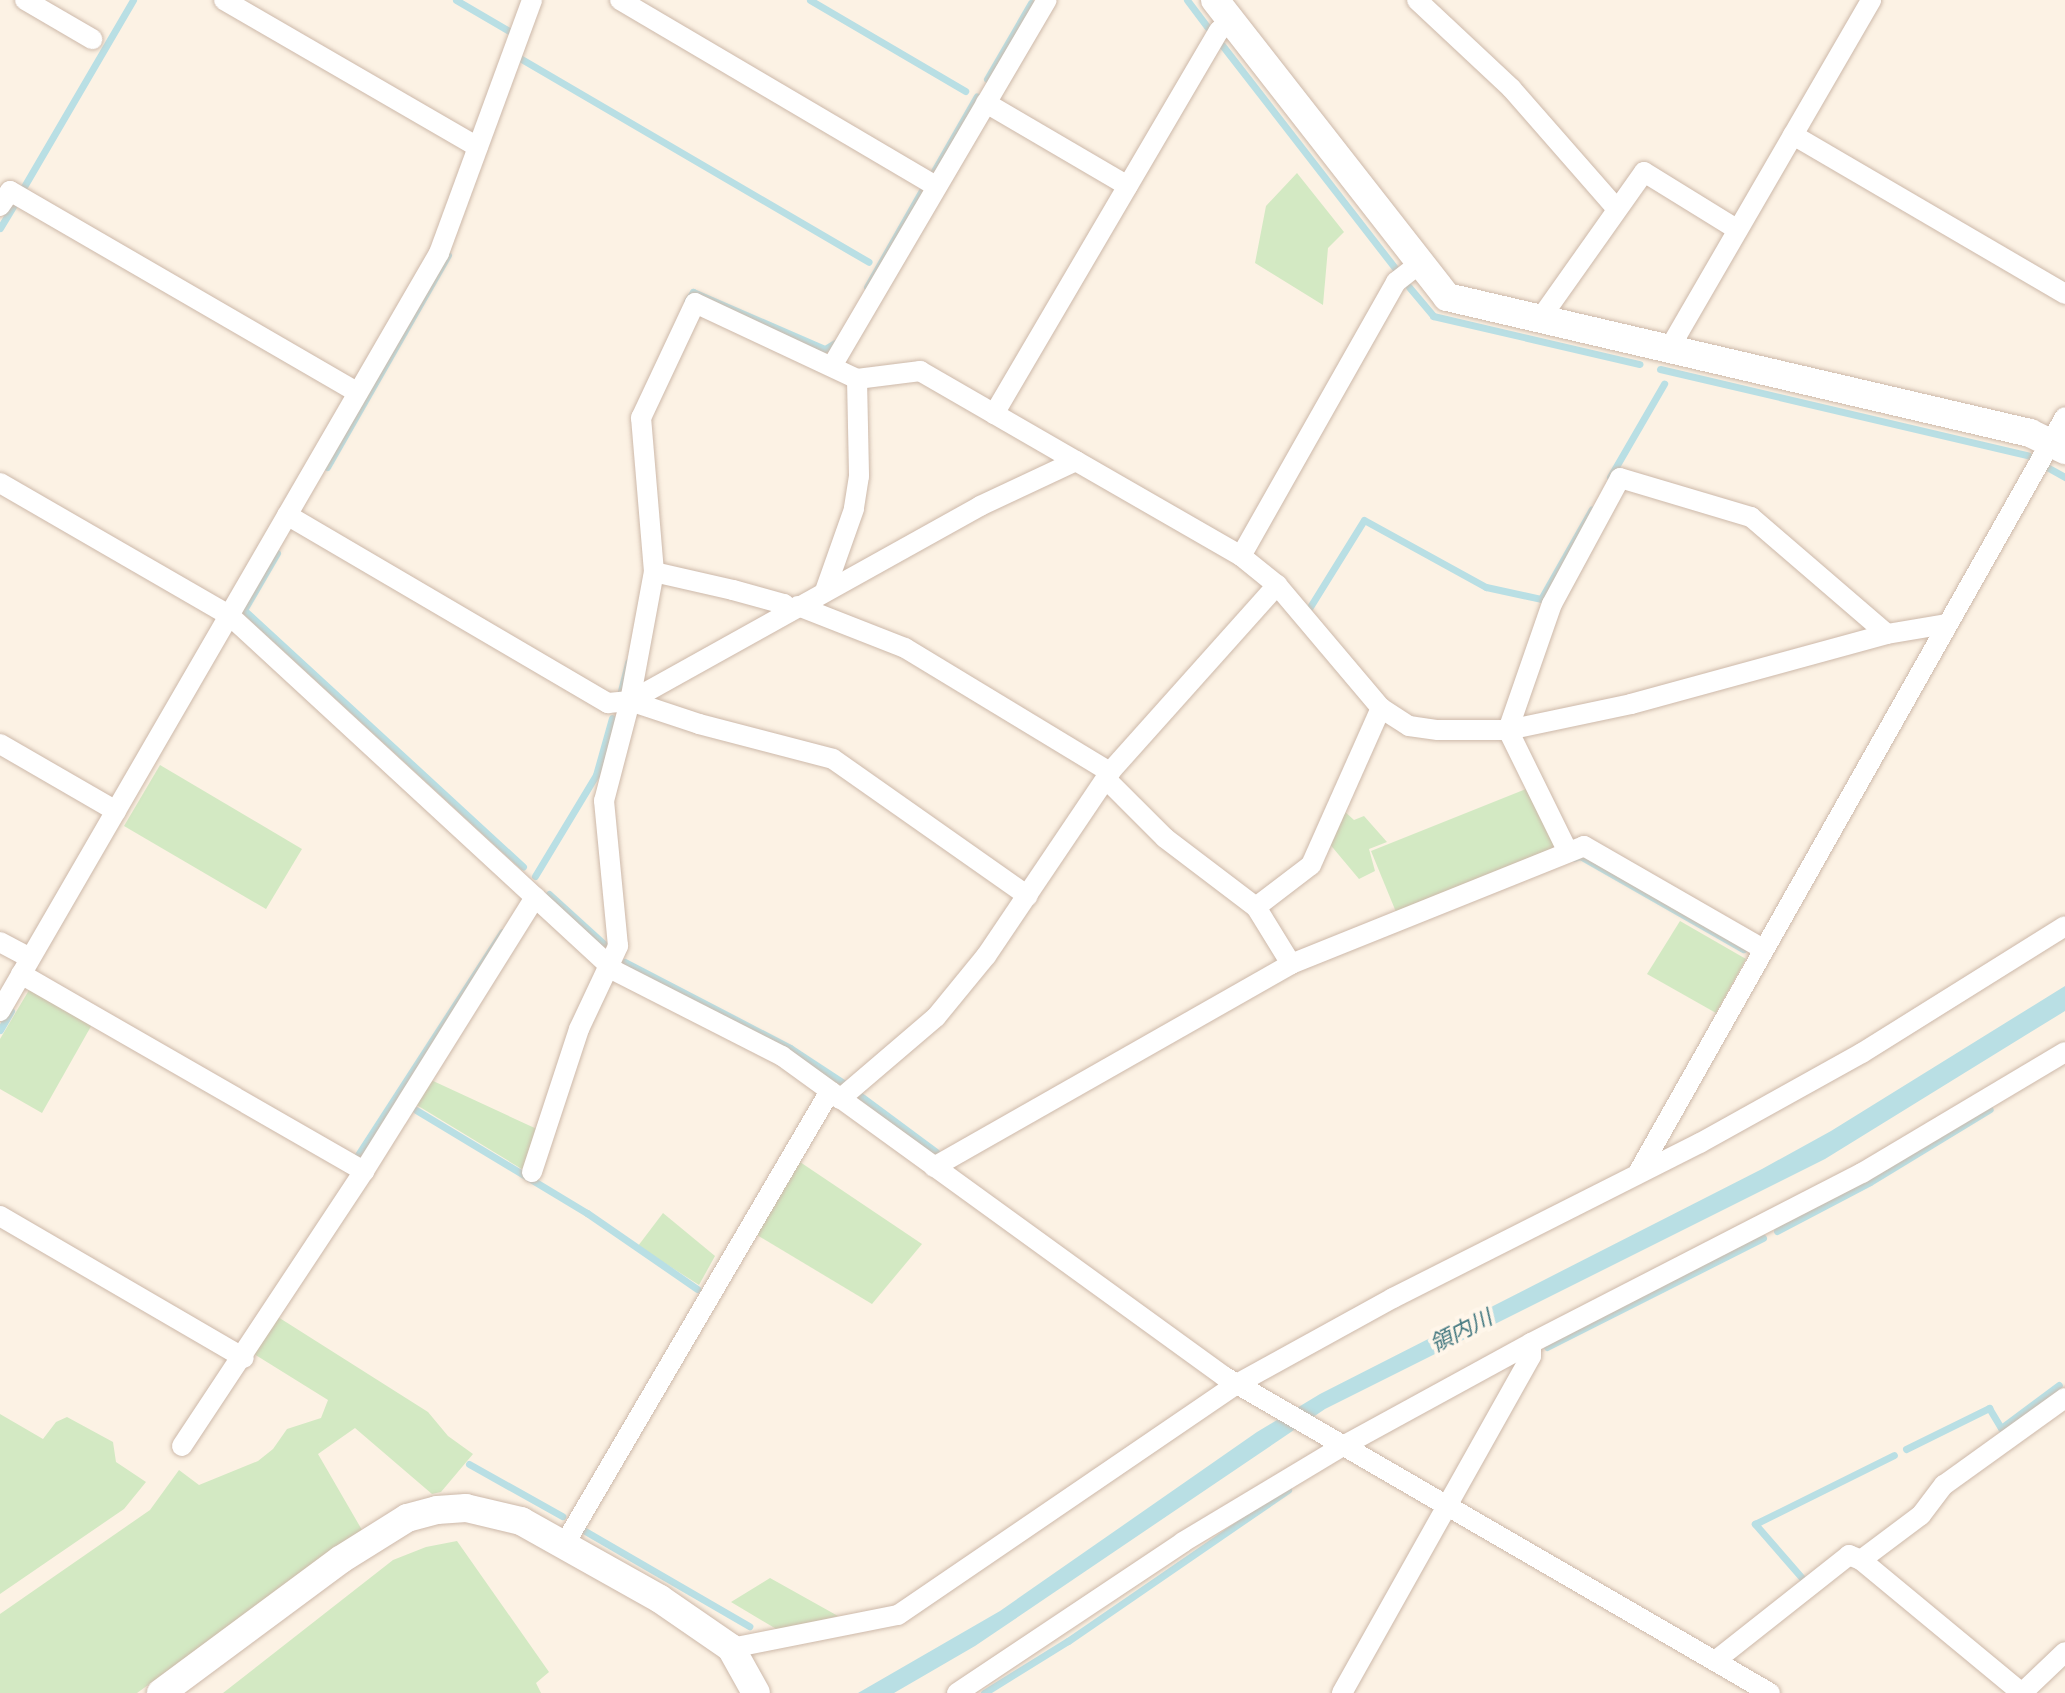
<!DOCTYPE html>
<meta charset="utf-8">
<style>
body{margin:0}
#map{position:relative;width:2065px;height:1693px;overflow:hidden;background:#fcf2e4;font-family:Roboto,"Noto Sans JP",sans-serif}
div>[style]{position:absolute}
.green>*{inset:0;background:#d3e9c3}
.water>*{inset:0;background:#b9dfe4}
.stream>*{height:7px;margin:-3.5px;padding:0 3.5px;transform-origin:3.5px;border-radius:3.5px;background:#b9dfe4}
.roads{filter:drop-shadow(0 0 2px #cdb9aa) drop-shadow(0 0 2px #cdb9aa)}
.street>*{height:20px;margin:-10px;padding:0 10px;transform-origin:10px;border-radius:10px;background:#fff}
.secondary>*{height:28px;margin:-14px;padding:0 14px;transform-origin:14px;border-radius:14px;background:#fff}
span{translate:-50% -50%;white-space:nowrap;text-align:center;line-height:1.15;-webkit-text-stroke:8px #fff6ea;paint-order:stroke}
.water-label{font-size:22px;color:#42777f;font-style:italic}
</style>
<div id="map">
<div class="green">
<i style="clip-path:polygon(1297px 173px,1344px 232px,1328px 248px,1323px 305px,1255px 263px,1266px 206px)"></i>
<i style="clip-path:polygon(160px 765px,302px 849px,266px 909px,124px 826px)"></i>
<i style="clip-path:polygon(1531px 787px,1557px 843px,1555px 849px,1396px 912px,1371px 851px)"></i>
<i style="clip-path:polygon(1343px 810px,1354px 820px,1364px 816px,1387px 842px,1369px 849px,1375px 871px,1359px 879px,1328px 842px)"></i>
<i style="clip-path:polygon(1680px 921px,1746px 959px,1716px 1013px,1647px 974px)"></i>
<i style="clip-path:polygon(32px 985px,94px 1021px,42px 1113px,0 1089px,0 1039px)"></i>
<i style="clip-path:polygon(431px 1080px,539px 1130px,525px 1171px,415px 1104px)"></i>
<i style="clip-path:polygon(800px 1162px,922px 1244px,872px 1304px,757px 1235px)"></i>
<i style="clip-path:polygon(663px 1213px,715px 1256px,699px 1285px,638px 1246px)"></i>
<i style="clip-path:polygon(278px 1317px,428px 1412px,448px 1436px,473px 1454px,441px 1492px,432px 1494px,355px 1428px,318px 1454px,362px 1530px,137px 1693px,0 1693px,0 1614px,150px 1510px,179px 1470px,199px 1485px,258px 1461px,273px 1449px,287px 1429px,321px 1418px,328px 1400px,254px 1354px)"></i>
<i style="clip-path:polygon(0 1414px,43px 1439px,56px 1422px,67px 1417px,113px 1442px,116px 1462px,146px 1482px,124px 1509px,0 1594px)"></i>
<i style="clip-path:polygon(457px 1541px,549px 1672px,536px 1683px,541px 1693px,223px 1693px,393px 1560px,426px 1547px)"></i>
<i style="clip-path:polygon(770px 1578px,838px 1616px,822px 1620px,821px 1625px,778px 1630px,731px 1602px)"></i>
</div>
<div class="water">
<i style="clip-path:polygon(2065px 986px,2065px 1011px,1825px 1159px,1325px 1409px,975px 1646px,894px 1693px,858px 1693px,1000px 1611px,1257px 1432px,1320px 1394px,1762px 1169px,1831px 1131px)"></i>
</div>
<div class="stream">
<i style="left:456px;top:0;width:61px;rotate:30.3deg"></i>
<i style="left:810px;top:0;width:180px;rotate:30.4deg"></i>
<i style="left:1187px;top:0;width:34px;rotate:53deg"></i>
<i style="left:1222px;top:45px;width:284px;rotate:52.2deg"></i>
<i style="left:518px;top:57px;width:406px;rotate:30.3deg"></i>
<i style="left:987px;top:79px;width:88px;rotate:-59.9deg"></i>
<i style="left:934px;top:171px;width:86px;rotate:-60.2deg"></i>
<i style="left:22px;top:190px;width:220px;rotate:-59.7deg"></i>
<i style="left:0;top:228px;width:29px;rotate:-59deg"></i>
<i style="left:867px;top:287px;width:112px;rotate:-60.4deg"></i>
<i style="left:1409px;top:287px;width:38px;rotate:50deg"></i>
<i style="left:1433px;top:316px;width:212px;rotate:13.1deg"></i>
<i style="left:687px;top:301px;width:11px;rotate:-56deg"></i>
<i style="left:693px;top:292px;width:144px;rotate:23.4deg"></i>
<i style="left:825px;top:349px;width:12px;rotate:-31deg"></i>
<i style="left:1660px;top:369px;width:378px;rotate:13.2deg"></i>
<i style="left:2045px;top:466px;width:23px;rotate:29deg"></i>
<i style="left:327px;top:467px;width:244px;rotate:-60.3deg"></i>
<i style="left:1610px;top:477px;width:108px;rotate:-59.9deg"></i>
<i style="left:277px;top:553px;width:66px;rotate:120.1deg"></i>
<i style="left:244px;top:610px;width:379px;rotate:42.6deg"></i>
<i style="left:1310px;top:607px;width:102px;rotate:-58.2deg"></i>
<i style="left:1364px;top:520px;width:139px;rotate:28.8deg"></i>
<i style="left:1486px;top:587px;width:56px;rotate:12.3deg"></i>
<i style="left:1541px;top:599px;width:103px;rotate:-60.5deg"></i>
<i style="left:621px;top:691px;width:30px;rotate:-76deg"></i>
<i style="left:1574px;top:858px;width:6px;rotate:-18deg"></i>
<i style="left:1580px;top:856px;width:188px;rotate:29.7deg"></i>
<i style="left:535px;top:876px;width:118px;rotate:-58.9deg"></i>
<i style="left:596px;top:775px;width:59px;rotate:-74.3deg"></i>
<i style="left:549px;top:894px;width:74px;rotate:42.3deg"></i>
<i style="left:625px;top:962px;width:186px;rotate:27.5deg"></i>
<i style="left:790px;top:1048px;width:66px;rotate:33.2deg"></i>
<i style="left:0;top:1030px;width:22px;rotate:-60deg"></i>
<i style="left:858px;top:1094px;width:97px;rotate:36.6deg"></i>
<i style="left:416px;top:1110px;width:200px;rotate:31.1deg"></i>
<i style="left:587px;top:1213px;width:134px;rotate:34.6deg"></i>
<i style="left:356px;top:1158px;width:269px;rotate:-57.1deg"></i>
<i style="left:1777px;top:1231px;width:105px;rotate:-27.8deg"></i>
<i style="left:1870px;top:1182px;width:140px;rotate:-31.3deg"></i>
<i style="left:1547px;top:1347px;width:242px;rotate:-26.8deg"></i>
<i style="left:1906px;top:1449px;width:93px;rotate:-26.3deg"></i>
<i style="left:1989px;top:1408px;width:23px;rotate:59deg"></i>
<i style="left:2001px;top:1428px;width:72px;rotate:-36.6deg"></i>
<i style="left:469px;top:1464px;width:107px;rotate:29.2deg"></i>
<i style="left:585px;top:1531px;width:190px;rotate:30.1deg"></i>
<i style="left:1802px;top:1578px;width:72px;rotate:-131deg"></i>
<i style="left:1755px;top:1524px;width:155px;rotate:-26.4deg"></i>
<i style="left:984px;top:1693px;width:99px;rotate:-31.8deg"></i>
<i style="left:1068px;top:1641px;width:267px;rotate:-34.5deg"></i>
</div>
<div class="roads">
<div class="street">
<i style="left:25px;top:0;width:78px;rotate:30.2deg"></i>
<i style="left:224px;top:0;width:293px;rotate:30.1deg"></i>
<i style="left:620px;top:0;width:367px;rotate:30.5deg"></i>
<i style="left:1417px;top:0;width:129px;rotate:43.1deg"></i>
<i style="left:1511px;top:88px;width:161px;rotate:48.8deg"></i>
<i style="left:986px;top:103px;width:164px;rotate:30.3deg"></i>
<i style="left:1793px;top:135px;width:315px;rotate:30.3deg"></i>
<i style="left:0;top:206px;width:18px;rotate:-56deg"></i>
<i style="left:10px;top:191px;width:402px;rotate:30.1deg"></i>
<i style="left:1540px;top:319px;width:180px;rotate:-54.7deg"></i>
<i style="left:1644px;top:172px;width:110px;rotate:31.7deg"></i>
<i style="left:1669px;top:349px;width:403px;rotate:-59.9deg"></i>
<i style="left:832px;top:366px;width:424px;rotate:-59.6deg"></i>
<i style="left:857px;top:379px;width:64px;rotate:-7.2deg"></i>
<i style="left:920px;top:371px;width:180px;rotate:30deg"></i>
<i style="left:994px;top:414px;width:444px;rotate:-59.6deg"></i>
<i style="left:1219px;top:31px;width:16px;rotate:-47deg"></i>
<i style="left:0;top:483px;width:264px;rotate:30deg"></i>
<i style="left:229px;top:615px;width:525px;rotate:42.68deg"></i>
<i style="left:615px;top:971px;width:187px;rotate:27deg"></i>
<i style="left:782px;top:1056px;width:547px;rotate:35.93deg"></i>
<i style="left:1225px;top:1377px;width:630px;rotate:30.11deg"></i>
<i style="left:287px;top:515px;width:372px;rotate:30.4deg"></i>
<i style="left:608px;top:703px;width:22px;rotate:-5deg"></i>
<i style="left:630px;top:701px;width:73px;rotate:18.4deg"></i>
<i style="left:699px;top:724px;width:138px;rotate:14.6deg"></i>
<i style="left:833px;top:759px;width:238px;rotate:35.1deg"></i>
<i style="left:1241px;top:556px;width:315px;rotate:-60.5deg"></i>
<i style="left:1396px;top:282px;width:31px;rotate:-38deg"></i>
<i style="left:654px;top:572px;width:81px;rotate:12.8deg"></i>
<i style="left:733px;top:590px;width:53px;rotate:15.4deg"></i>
<i style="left:784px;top:604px;width:9px;rotate:41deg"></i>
<i style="left:798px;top:606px;width:115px;rotate:21.4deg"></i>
<i style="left:905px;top:648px;width:240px;rotate:31.2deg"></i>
<i style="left:630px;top:701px;width:401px;rotate:-29.1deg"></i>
<i style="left:980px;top:506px;width:106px;rotate:-25.1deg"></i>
<i style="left:1076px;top:461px;width:190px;rotate:29.9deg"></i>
<i style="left:1241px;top:556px;width:46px;rotate:38.9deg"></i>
<i style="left:1277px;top:585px;width:161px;rotate:49.8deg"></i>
<i style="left:1381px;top:708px;width:33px;rotate:33deg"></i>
<i style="left:1409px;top:726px;width:29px;rotate:8deg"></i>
<i style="left:1438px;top:730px;width:70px"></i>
<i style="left:1508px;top:730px;width:126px;rotate:-11.9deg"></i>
<i style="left:1631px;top:704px;width:265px;rotate:-15.3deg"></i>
<i style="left:1887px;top:634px;width:60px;rotate:-9.6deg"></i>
<i style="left:0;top:744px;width:134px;rotate:30deg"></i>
<i style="left:1106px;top:779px;width:83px;rotate:45deg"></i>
<i style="left:1165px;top:838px;width:114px;rotate:37.2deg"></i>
<i style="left:1256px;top:907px;width:67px;rotate:58.4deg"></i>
<i style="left:1568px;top:852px;width:136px;rotate:-116.2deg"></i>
<i style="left:1508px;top:730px;width:133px;rotate:-70.8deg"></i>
<i style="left:1552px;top:604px;width:143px;rotate:-61.6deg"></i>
<i style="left:1620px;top:478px;width:137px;rotate:16.6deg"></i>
<i style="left:1751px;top:517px;width:179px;rotate:40.7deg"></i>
<i style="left:1256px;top:907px;width:69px;rotate:-37.4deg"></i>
<i style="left:1311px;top:865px;width:172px;rotate:-66deg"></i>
<i style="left:0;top:942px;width:34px;rotate:28deg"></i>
<i style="left:21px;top:974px;width:396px;rotate:29.9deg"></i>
<i style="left:0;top:1011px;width:876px;rotate:-59.92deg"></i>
<i style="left:439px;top:253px;width:270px;rotate:-69.8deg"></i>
<i style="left:840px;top:1099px;width:126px;rotate:-40.5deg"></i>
<i style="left:936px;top:1017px;width:79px;rotate:-50.7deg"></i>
<i style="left:986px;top:956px;width:222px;rotate:-56deg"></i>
<i style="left:1110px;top:772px;width:251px;rotate:-48.2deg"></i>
<i style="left:934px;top:1167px;width:411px;rotate:-29.6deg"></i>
<i style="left:1291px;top:964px;width:316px;rotate:-21.9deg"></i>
<i style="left:1584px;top:846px;width:207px;rotate:29.9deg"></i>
<i style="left:532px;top:1172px;width:151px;rotate:-71.8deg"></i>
<i style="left:579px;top:1029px;width:92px;rotate:-64.8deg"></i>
<i style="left:618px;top:946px;width:146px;rotate:-95.5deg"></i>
<i style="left:604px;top:801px;width:103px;rotate:-75.4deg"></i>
<i style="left:630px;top:701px;width:131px;rotate:-79.5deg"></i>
<i style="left:654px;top:572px;width:155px;rotate:-94.8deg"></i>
<i style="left:641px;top:418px;width:127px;rotate:-64.8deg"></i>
<i style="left:695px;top:303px;width:179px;rotate:25.1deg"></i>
<i style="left:857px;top:379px;width:97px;rotate:88.8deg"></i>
<i style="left:859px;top:476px;width:33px;rotate:99deg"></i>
<i style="left:854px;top:509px;width:87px;rotate:109.5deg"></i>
<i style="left:1638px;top:1173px;width:868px;rotate:-60.54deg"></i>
<i style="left:0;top:1216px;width:282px;rotate:30.2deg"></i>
<i style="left:182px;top:1446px;width:330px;rotate:-56.5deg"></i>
<i style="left:364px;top:1171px;width:323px;rotate:-58deg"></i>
<i style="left:564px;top:1545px;width:526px;rotate:-59.63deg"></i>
<i style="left:1861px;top:1560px;width:209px;rotate:39.6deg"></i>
<i style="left:731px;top:1648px;width:170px;rotate:-11.2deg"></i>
<i style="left:898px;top:1615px;width:410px;rotate:-34.3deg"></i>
<i style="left:1237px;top:1384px;width:178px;rotate:-28.9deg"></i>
<i style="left:1393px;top:1298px;width:344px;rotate:-26.8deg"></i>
<i style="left:1700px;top:1143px;width:185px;rotate:-29.1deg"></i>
<i style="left:1862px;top:1053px;width:239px;rotate:-32deg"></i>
<i style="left:1715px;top:1661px;width:171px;rotate:-38.3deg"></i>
<i style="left:1849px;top:1555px;width:13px;rotate:23deg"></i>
<i style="left:1861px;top:1560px;width:75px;rotate:-36.9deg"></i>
<i style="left:1921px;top:1515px;width:38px;rotate:-53deg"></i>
<i style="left:1944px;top:1485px;width:149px;rotate:-35.7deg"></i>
<i style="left:957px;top:1693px;width:272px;rotate:-33.7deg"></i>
<i style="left:1183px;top:1542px;width:187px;rotate:-31deg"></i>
<i style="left:1343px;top:1446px;width:214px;rotate:-28.7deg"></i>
<i style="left:1531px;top:1343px;width:372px;rotate:-27.2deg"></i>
<i style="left:1862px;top:1173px;width:236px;rotate:-30.8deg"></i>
<i style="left:1342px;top:1693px;width:386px;rotate:-60.7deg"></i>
<i style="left:1531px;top:1356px;width:13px;rotate:-90deg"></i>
<i style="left:2022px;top:1693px;width:59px;rotate:-43.6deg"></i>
</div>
<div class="secondary">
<i style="left:1215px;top:0;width:377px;rotate:52deg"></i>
<i style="left:1447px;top:297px;width:599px;rotate:13.13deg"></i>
<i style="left:2030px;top:433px;width:39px;rotate:26deg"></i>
<i style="left:161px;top:1693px;width:223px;rotate:-36.6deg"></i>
<i style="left:340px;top:1560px;width:79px;rotate:-32.1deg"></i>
<i style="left:407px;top:1518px;width:31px;rotate:-15deg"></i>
<i style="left:437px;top:1510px;width:29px;rotate:-4deg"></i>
<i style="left:466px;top:1508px;width:57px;rotate:13.3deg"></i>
<i style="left:521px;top:1521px;width:159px;rotate:29.3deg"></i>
<i style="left:660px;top:1599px;width:86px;rotate:34.6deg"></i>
<i style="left:731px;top:1648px;width:51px;rotate:60.9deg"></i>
</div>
</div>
<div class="water-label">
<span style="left:1461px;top:1331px;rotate:-27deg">領内川</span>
</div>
</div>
